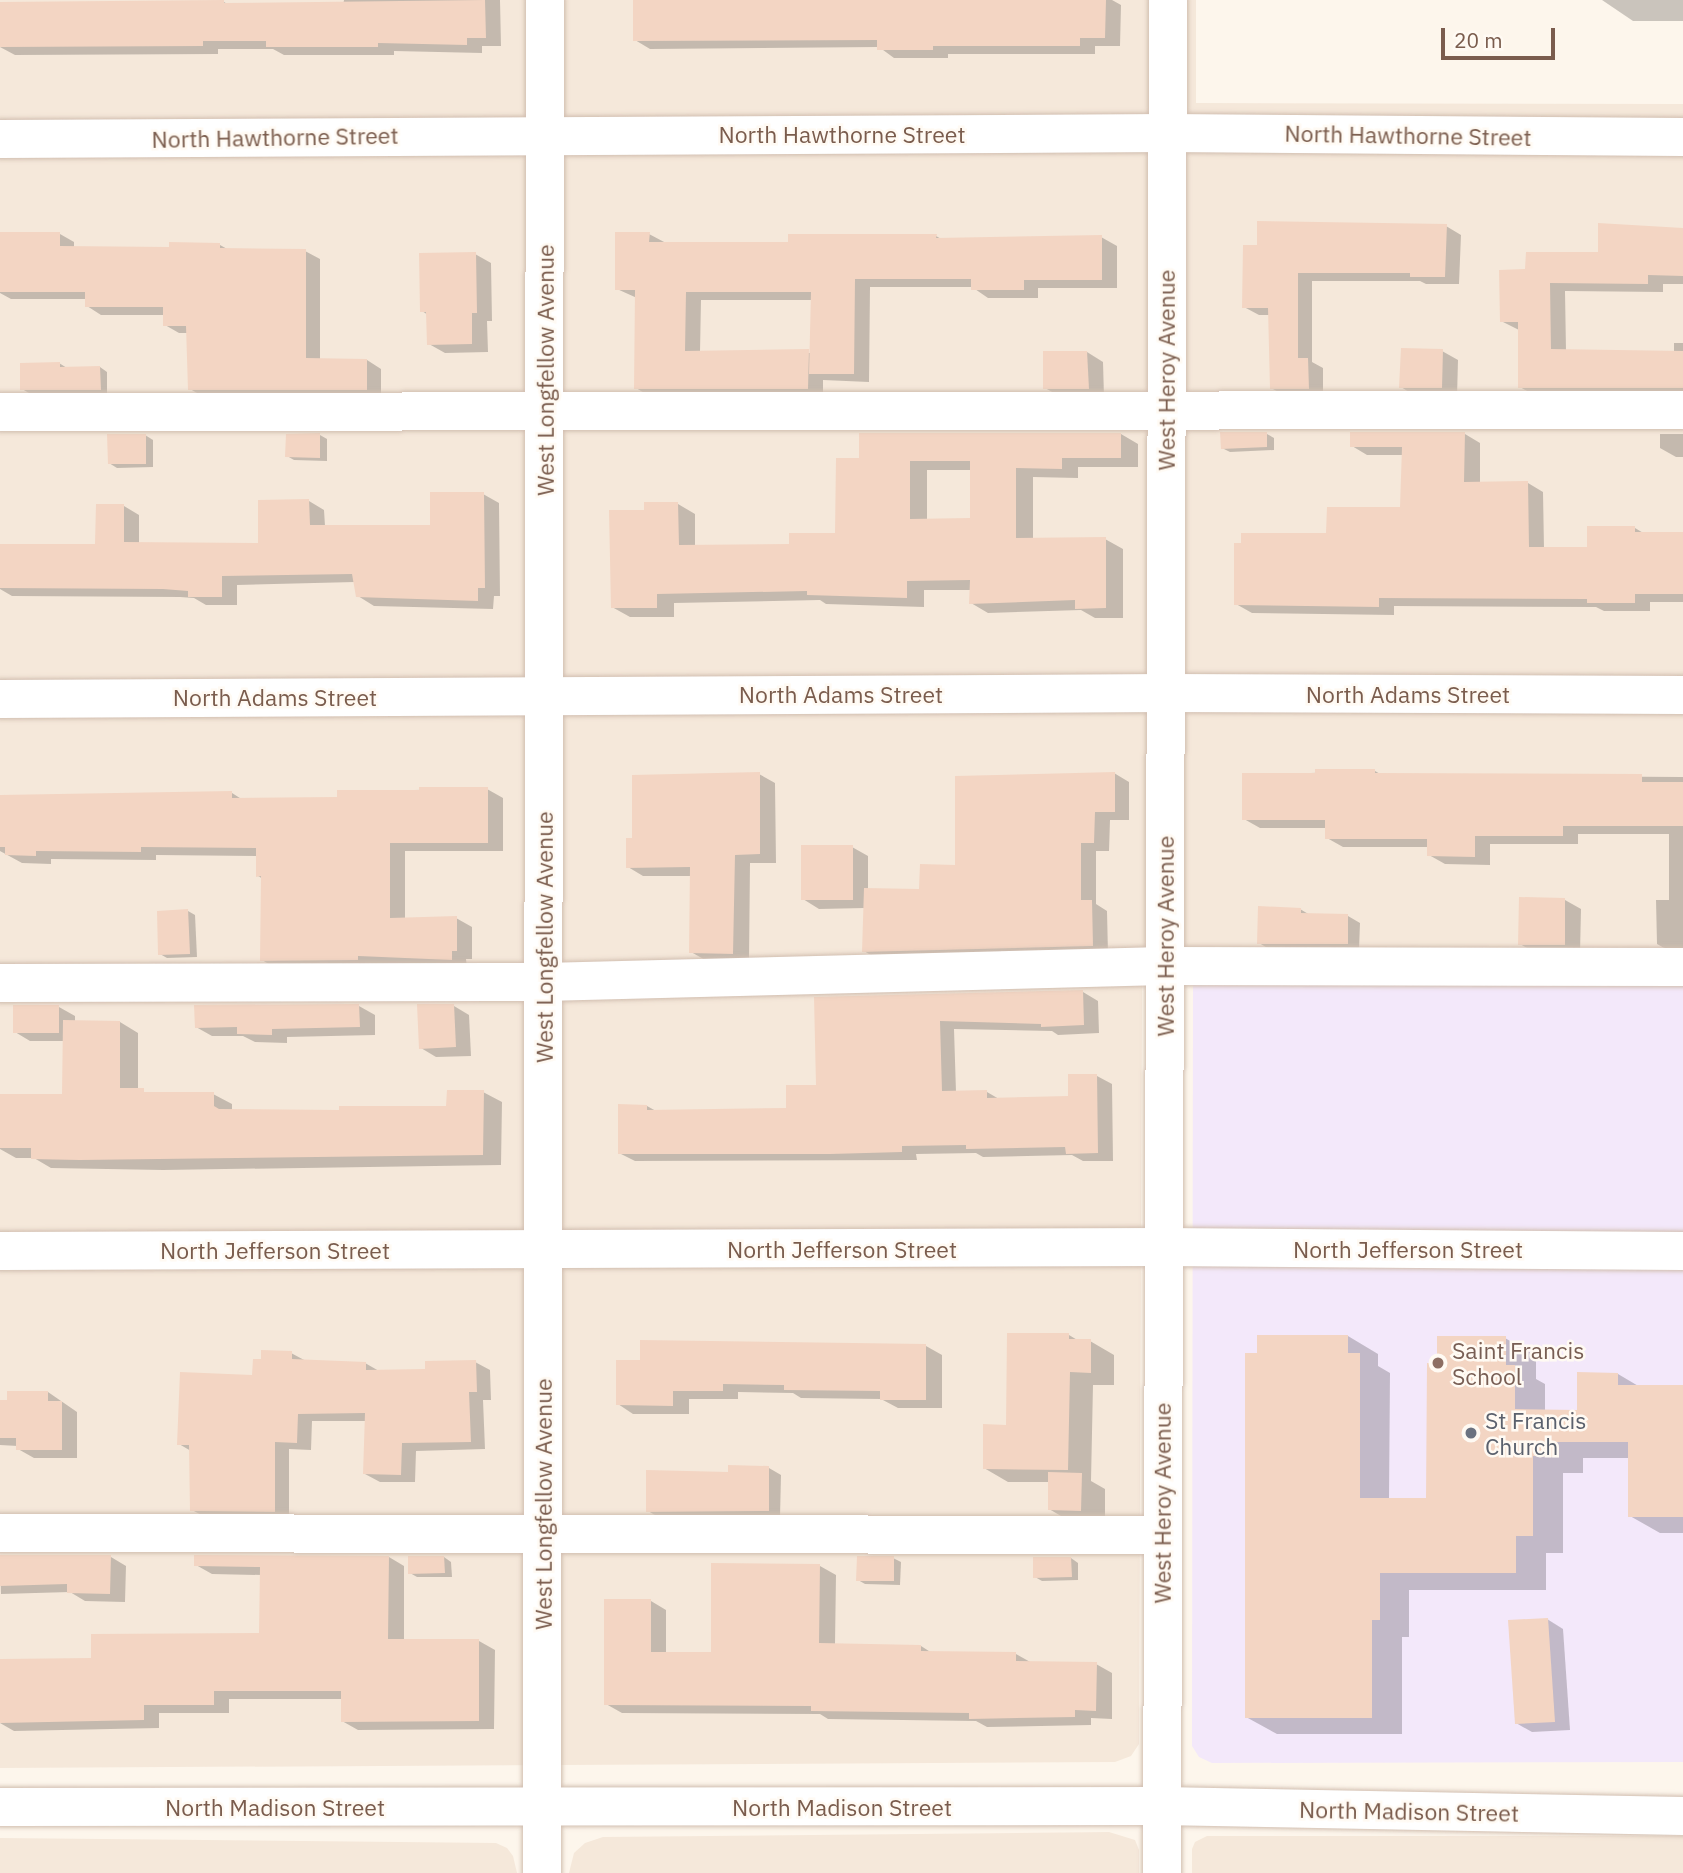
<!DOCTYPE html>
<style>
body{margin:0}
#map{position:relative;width:1683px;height:1873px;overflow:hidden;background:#fdf6ec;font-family:"IBM Plex Sans",sans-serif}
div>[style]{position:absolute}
.residential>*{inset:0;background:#f5e8da}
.education>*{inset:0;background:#f3e8fa}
.shadow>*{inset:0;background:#0003}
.building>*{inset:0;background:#f3d5c3}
.roads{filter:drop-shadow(0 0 2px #d1beb0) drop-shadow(0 0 2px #d1beb0)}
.minor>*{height:38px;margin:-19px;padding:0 19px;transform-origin:19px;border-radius:19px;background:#fff}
.dots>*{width:19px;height:19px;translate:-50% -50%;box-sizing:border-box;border:4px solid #fffaf3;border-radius:50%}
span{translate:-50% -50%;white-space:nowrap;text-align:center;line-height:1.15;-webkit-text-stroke:5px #fffaf3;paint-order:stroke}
.street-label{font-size:23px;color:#7a5c4d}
.education-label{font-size:23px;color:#785e54}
.left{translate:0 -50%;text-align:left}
.worship-label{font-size:23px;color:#5b616d}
.scale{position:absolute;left:1441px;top:28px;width:114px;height:32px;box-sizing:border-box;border:4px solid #7a5c4d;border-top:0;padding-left:9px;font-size:21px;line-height:24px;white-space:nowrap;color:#7a5c4d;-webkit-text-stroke:5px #fffaf3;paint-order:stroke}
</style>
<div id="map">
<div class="residential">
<i style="clip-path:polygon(0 0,1196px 0,1196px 103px,1683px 104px,1683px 977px,1142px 979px,1139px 1744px,1131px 1756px,1115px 1762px,0 1768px)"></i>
<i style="clip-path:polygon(1109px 1832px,1135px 1840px,1139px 1850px,1139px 1873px,569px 1873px,574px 1853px,585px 1843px,603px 1837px)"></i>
<i style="clip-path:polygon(1207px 1836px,1683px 1836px,1683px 1873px,1192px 1873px,1192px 1849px,1195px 1842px)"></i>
<i style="clip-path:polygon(0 1838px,496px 1843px,507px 1848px,513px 1856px,517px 1873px,0 1873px)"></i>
</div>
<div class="education">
<i style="clip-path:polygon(1683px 977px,1683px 1762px,1212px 1763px,1199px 1757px,1192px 1746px,1193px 979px)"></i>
</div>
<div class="shadow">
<i style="clip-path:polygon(344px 0,500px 0,501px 46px,482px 46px,482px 53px,394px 51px,394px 55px,284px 55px,273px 49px,218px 49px,218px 54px,15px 55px,0 47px,0 4px,224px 2px,229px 5px,343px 5px)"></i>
<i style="clip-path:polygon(635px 0,1112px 0,1121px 5px,1120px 46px,1095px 46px,1095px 54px,948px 54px,948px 58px,894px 58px,879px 47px,650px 49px,635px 40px)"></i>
<i style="clip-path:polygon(1602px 0,1683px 0,1683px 21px,1633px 21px)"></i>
<i style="clip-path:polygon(1446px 226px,1461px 235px,1459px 284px,1426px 284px,1420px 281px,1312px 281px,1312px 362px,1323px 368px,1323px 396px,1286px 396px,1271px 388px,1270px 315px,1259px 315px,1244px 307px,1258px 247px)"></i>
<i style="clip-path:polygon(1683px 228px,1683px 284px,1663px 284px,1663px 292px,1565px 291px,1566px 351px,1674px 353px,1674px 343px,1683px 343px,1683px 396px,1536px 396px,1520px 387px,1519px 330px,1501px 321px,1527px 271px,1600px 254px)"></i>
<i style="clip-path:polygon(0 234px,60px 234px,74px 242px,74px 248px,171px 249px,220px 245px,229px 250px,305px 251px,320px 259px,320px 360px,367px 360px,381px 369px,381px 397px,204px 397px,190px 389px,188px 333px,179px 333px,165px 325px,165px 315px,101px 315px,87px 306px,87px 299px,11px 299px,0 293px)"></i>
<i style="clip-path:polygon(evenodd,649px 234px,666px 243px,790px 243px,936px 236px,943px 240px,1101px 237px,1117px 246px,1117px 288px,1038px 288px,1038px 298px,988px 298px,972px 287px,870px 287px,869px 382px,823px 380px,823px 397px,651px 397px,636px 388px,637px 298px,617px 289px,649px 234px,701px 300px,813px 300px,811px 353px,700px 352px,701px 300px)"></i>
<i style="clip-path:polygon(475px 254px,491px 263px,492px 321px,487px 321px,488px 352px,445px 353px,429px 344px,428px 315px,422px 311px)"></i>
<i style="clip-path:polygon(1442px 351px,1458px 360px,1457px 397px,1417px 397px,1401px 387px)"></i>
<i style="clip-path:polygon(1087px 352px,1103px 362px,1104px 397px,1061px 397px,1045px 388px)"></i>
<i style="clip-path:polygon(59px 363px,67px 368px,100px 367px,107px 372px,107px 393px,29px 393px,22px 389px)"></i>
<i style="clip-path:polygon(evenodd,1121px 434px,1138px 444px,1138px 467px,1078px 467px,1078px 478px,1033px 477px,1033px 540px,1105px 539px,1123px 549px,1123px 618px,1095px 618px,1081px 610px,988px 613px,971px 603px,971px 590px,924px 590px,924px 607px,826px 604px,820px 600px,674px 603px,674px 617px,630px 617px,612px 607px,646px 512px,678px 504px,695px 514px,695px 546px,791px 546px,836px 534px,861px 460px,1121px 434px,927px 470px,972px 470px,972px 520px,927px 520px,927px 470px)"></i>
<i style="clip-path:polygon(1267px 434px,1274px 438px,1274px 450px,1230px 452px,1222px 448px)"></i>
<i style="clip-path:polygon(1465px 434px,1480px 443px,1480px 484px,1528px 483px,1543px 492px,1544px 548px,1589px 548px,1635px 528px,1645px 534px,1683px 534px,1683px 602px,1650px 602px,1650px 611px,1604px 611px,1596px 607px,1394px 606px,1394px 615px,1252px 613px,1236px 604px,1328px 535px,1401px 509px,1403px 455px,1367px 455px,1352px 446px)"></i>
<i style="clip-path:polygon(1660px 434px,1683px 434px,1683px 457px,1676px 457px,1660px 448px)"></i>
<i style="clip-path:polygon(145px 435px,153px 440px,153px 467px,117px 468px,109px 463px)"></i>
<i style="clip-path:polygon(320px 435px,327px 439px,327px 461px,294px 460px,287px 456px)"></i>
<i style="clip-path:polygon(483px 494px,499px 503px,500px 596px,494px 596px,493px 609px,374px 606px,358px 596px,355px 582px,237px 585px,237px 605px,206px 605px,194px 598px,180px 597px,12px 596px,0 589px,0 545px,97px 545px,124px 506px,139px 515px,139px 544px,260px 545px,309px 501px,324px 510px,325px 526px,432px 526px)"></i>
<i style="clip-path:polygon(1375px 771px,1382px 775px,1683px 777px,1683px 954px,1673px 953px,1657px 944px,1656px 900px,1669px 900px,1669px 834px,1578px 834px,1578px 844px,1490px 844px,1490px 865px,1445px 864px,1429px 855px,1429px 847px,1343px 847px,1327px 838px,1327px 828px,1260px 828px,1244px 819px,1244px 775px)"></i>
<i style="clip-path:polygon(1114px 773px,1129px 782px,1129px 820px,1110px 820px,1109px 851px,1096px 851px,1096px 904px,1107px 911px,1108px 954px,879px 960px,864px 951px,865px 908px,819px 909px,803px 899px,852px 847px,868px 856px,868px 890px,921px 891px)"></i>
<i style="clip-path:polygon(759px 774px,775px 783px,776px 863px,750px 863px,749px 962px,707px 961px,691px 952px,691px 876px,643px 876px,628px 867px,634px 840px)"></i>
<i style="clip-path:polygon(487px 789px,503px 798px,503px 851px,405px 851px,405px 919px,456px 918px,472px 927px,472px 959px,466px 959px,467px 968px,277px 969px,262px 960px,263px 879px,258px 876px,257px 856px,156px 855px,156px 860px,51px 859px,51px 864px,22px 863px,0 851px,0 796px,232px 793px,243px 800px,339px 798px,339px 791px)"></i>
<i style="clip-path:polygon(1565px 900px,1581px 909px,1580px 953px,1536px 953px,1520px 944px)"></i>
<i style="clip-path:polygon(1300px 909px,1310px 915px,1348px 916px,1360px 923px,1359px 950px,1271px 950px,1259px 943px)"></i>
<i style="clip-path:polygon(188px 911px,195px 915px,197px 957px,167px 958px,160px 954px)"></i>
<i style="clip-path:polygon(1083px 992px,1098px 1001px,1099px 1033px,1058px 1035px,1052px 1031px,954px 1029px,956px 1092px,987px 1092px,999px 1099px,1070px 1098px,1070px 1076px,1097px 1076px,1112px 1084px,1113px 1161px,1083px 1161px,1072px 1155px,983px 1157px,976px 1153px,916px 1154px,917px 1160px,635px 1161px,619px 1153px,647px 1106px,656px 1111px,788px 1110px,817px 1087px,816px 999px)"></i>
<i style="clip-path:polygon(359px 1006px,375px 1015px,375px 1035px,287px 1037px,287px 1043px,255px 1042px,243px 1036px,212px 1036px,196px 1027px)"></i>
<i style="clip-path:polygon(454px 1006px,469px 1015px,471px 1056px,436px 1057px,421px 1048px)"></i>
<i style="clip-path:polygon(59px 1007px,75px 1016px,75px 1022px,120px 1022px,138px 1033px,138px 1090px,150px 1094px,213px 1094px,232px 1104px,232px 1111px,340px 1112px,448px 1108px,483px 1092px,502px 1102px,501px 1165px,163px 1170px,51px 1168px,34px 1158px,16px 1158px,0 1149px,0 1096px,64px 1096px,64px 1041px,30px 1041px,15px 1032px)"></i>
<i style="clip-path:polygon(1069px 1335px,1079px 1341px,1090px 1341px,1114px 1355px,1114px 1385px,1093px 1385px,1091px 1481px,1105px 1489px,1105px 1523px,1073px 1523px,1049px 1509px,1049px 1482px,1008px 1482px,984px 1468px,1008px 1426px)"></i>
<i style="clip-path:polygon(1348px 1336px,1378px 1354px,1378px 1366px,1390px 1373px,1389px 1500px,1428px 1500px,1438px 1365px,1505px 1338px,1536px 1356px,1536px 1379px,1545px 1384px,1545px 1411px,1579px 1411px,1618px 1374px,1640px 1387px,1683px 1387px,1683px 1533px,1660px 1533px,1630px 1516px,1630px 1458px,1583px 1458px,1583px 1473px,1563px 1473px,1563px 1553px,1546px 1553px,1546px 1590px,1409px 1590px,1409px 1637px,1402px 1637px,1402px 1734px,1277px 1734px,1246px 1717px)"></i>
<i style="clip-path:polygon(926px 1346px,942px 1355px,942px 1408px,898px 1408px,881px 1399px,801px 1398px,793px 1393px,738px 1392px,738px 1399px,689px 1399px,689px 1414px,633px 1414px,618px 1404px,618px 1362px)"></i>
<i style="clip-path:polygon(291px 1353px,306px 1361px,365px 1363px,379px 1371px,426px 1370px,475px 1362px,490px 1370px,491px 1400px,483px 1400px,485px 1449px,416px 1451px,415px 1482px,380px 1482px,365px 1474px,367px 1421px,312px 1421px,311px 1450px,289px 1449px,289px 1519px,207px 1518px,192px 1510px,191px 1451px,179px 1444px,254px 1377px)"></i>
<i style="clip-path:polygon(48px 1392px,77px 1412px,77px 1458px,34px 1458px,18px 1449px,18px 1446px,0 1445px,0 1402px)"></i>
<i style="clip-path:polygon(769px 1468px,781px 1475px,780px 1517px,660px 1518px,648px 1511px,730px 1474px)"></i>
<i style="clip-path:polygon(0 1557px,111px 1557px,126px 1566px,125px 1602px,85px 1601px,70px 1592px,1px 1594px)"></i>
<i style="clip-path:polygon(389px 1557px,404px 1566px,404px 1641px,479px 1641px,495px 1650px,494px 1729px,358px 1730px,342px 1721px,342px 1699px,229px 1699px,229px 1713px,159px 1713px,159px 1728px,14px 1731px,0 1723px,0 1660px,93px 1660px,261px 1635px,262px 1575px,212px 1574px,196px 1565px)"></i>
<i style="clip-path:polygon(444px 1557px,451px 1562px,452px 1577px,417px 1577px,410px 1573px)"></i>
<i style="clip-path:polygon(893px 1558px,901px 1562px,900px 1585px,865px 1584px,858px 1580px)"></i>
<i style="clip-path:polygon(1071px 1558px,1078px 1563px,1078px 1580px,1042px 1581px,1035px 1577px)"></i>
<i style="clip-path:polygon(820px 1566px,836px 1575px,835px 1645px,921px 1646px,932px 1653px,1016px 1654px,1032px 1663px,1096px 1664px,1112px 1673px,1112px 1719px,1091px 1718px,1091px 1725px,987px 1727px,976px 1721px,828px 1719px,820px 1714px,622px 1713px,606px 1704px,651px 1601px,666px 1610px,666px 1654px,713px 1654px)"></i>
<i style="clip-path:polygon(1547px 1619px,1563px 1629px,1570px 1730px,1532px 1732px,1516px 1723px)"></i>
</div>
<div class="building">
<i style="clip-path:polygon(224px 0,224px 3px,485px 0,486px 38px,467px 38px,467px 45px,378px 43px,378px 47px,266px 47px,266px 41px,203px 41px,203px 46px,0 47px,0 2px)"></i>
<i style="clip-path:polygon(633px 0,1106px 0,1105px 38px,1080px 38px,1080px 46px,933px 46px,933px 50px,877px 50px,877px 40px,633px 41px)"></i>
<i style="clip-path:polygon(1257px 221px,1447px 224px,1445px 277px,1410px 277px,1410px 273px,1298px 273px,1298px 358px,1308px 358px,1309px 389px,1270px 389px,1268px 308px,1242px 308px,1243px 245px,1257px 245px)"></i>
<i style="clip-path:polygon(1598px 223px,1683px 228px,1683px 276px,1648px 275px,1648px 284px,1550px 283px,1551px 349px,1683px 351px,1683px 388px,1518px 388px,1518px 322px,1500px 322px,1499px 270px,1525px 269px,1526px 252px,1598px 252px)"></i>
<i style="clip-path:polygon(0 232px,60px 232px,60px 246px,169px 247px,169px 242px,220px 243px,220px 248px,306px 249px,306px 358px,367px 359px,367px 390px,188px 390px,186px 326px,163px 326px,163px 307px,85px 307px,85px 292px,0 292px)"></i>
<i style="clip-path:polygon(615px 232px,650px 232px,649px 242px,788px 242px,788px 234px,937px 234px,936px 238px,1102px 235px,1102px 280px,1024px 280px,1024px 290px,971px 290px,971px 279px,855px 279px,854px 374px,809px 374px,811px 292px,686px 292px,685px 351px,809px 349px,808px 389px,634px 389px,635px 290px,615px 290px)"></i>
<i style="clip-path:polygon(476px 252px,477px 313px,472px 313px,472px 344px,427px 345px,426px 312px,420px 312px,419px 253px)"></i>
<i style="clip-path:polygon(1401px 348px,1443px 349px,1442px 388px,1399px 388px)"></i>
<i style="clip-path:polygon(1043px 351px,1087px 351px,1089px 389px,1043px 389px)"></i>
<i style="clip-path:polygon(60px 362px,60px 367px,100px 366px,101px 390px,20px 390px,20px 363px)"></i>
<i style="clip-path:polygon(1220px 432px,1267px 432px,1267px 447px,1221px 449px)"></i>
<i style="clip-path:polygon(1350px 432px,1465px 432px,1464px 482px,1528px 481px,1529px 547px,1587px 547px,1587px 526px,1635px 526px,1635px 532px,1683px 532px,1683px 594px,1635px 594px,1635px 603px,1587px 603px,1587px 599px,1379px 598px,1379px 607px,1234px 605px,1234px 543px,1241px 543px,1241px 533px,1326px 533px,1327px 507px,1400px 507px,1402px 447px,1350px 447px)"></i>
<i style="clip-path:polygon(320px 433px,320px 458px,285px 457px,286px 434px)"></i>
<i style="clip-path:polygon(evenodd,859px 433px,1121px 433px,1121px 458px,1062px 458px,1062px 469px,1016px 468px,1016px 538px,1106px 537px,1106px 608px,1075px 609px,1075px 600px,969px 604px,970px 580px,907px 581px,907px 598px,807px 595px,807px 591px,657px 594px,657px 608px,611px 608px,609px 510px,644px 510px,644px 502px,678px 502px,679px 545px,789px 544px,789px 533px,835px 533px,836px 458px,859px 458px,859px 433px,910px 461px,970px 461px,970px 518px,910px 519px,910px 461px)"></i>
<i style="clip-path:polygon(107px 434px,146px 434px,146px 464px,108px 464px)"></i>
<i style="clip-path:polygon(430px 492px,484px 492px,485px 588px,478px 588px,478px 601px,356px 597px,352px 574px,222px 576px,222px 597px,188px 597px,188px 591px,163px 589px,0 588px,0 544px,95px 544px,96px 504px,124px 504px,124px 542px,258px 543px,258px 500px,309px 499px,310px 525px,430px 525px)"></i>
<i style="clip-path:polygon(1315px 769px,1375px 769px,1375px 773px,1642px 774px,1642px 782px,1683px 782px,1683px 826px,1563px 826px,1563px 836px,1475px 836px,1475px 857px,1427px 856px,1427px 839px,1325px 839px,1325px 820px,1242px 820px,1242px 773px,1315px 773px)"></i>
<i style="clip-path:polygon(760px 772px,760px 854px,735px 855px,733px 954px,689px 953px,690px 867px,626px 868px,626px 838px,632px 838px,632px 775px)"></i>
<i style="clip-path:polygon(1115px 772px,1115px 812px,1095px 812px,1094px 843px,1081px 843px,1081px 900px,1092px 900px,1093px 946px,862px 952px,864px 888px,919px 889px,920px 864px,955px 865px,955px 776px)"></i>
<i style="clip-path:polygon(419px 787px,488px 787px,488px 843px,390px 843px,390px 918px,457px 916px,457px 951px,452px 951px,452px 960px,358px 956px,358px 960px,260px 961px,261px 876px,256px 877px,256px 848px,141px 847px,141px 852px,36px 851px,36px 856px,5px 855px,5px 847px,0 847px,0 795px,232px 791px,232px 798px,337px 797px,337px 790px,419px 790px)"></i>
<i style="clip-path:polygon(801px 845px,853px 845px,853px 900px,801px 900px)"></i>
<i style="clip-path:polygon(1519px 897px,1565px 898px,1565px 945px,1518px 945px)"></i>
<i style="clip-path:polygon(1258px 906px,1301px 908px,1301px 913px,1348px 914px,1348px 944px,1257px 944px)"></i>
<i style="clip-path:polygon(188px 909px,190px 954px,158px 955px,157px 911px)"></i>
<i style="clip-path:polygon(1083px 990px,1084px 1025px,1041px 1027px,1041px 1024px,940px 1021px,942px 1091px,987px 1090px,987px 1098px,1068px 1096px,1068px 1074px,1097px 1074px,1098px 1153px,1066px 1154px,1065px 1147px,966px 1149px,966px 1145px,902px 1146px,902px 1152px,830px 1154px,618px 1154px,618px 1104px,647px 1105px,647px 1110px,786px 1108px,786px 1085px,816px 1085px,814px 997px)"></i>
<i style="clip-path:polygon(359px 1004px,360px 1027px,272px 1029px,272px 1035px,237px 1034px,237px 1027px,195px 1028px,194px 1005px)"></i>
<i style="clip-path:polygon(417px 1004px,454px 1004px,456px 1047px,419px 1049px)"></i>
<i style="clip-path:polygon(13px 1005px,59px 1005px,59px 1033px,13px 1033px)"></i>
<i style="clip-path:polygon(63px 1020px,120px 1021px,120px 1088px,144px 1088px,144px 1092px,214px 1092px,214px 1106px,219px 1109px,339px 1110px,339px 1106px,446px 1106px,447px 1090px,484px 1090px,483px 1155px,80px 1160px,31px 1159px,31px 1148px,0 1148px,0 1094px,62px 1094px)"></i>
<i style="clip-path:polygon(1007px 1333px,1069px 1333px,1069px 1339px,1091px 1339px,1091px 1373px,1070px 1372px,1068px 1470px,983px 1469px,983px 1424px,1006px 1425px)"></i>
<i style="clip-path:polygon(1257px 1335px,1348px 1335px,1348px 1353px,1360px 1353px,1360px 1498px,1426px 1498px,1427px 1363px,1437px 1363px,1437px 1336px,1506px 1336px,1506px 1365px,1515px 1365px,1515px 1409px,1577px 1410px,1577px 1372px,1618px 1373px,1618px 1385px,1683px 1385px,1683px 1517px,1628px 1517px,1628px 1442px,1553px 1442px,1553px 1457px,1533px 1456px,1533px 1536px,1516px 1536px,1516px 1573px,1380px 1573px,1380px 1620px,1372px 1620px,1372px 1718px,1245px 1718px,1245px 1353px,1257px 1353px)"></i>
<i style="clip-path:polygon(640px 1340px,926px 1344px,926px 1400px,880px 1400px,880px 1391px,784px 1390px,784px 1385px,723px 1384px,723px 1391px,673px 1391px,673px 1406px,616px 1405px,616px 1360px,640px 1360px)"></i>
<i style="clip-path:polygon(261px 1350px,292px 1351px,292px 1359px,366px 1362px,366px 1370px,425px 1369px,425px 1361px,476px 1360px,477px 1392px,469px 1392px,471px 1442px,402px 1443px,401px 1475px,363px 1474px,365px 1413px,298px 1414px,297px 1443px,275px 1442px,275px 1512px,190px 1511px,189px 1445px,177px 1445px,180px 1372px,252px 1375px,253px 1359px,261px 1359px)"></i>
<i style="clip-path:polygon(7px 1391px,48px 1391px,48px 1401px,62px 1401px,62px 1450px,16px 1450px,16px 1438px,0 1438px,0 1400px,7px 1400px)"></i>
<i style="clip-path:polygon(728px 1465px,769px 1466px,769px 1511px,646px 1512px,646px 1470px,728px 1472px)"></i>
<i style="clip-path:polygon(1048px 1472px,1082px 1473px,1081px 1511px,1048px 1510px)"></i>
<i style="clip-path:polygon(0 1555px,111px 1555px,110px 1594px,67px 1593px,67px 1584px,0 1586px)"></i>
<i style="clip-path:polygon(194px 1555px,389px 1556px,388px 1639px,479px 1639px,479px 1721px,341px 1722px,341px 1691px,214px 1691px,214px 1705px,144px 1705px,144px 1720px,0 1723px,0 1659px,91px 1658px,91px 1634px,259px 1633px,260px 1567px,194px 1566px)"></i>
<i style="clip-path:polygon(408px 1556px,444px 1556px,445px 1573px,408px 1574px)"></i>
<i style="clip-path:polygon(857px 1556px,894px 1556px,894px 1581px,856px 1581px)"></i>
<i style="clip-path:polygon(1033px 1557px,1071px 1557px,1072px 1577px,1033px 1578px)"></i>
<i style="clip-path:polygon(711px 1563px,820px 1564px,819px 1643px,921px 1645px,921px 1651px,1016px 1652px,1016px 1661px,1097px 1662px,1096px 1711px,1075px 1710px,1075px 1717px,969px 1719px,969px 1713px,811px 1711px,811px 1706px,604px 1705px,604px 1599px,651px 1599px,651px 1652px,711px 1652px)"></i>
<i style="clip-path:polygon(1548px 1618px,1555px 1722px,1515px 1724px,1508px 1620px)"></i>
</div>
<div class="roads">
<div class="minor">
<i style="left:0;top:139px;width:1168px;rotate:-0.29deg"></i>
<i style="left:1168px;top:133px;width:515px;rotate:0.45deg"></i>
<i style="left:0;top:412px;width:1683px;rotate:-0.07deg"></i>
<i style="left:0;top:699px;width:1167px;rotate:-0.29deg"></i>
<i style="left:1167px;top:693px;width:516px;rotate:0.22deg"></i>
<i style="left:0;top:983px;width:544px;rotate:-0.11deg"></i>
<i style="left:544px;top:982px;width:620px;rotate:-1.48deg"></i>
<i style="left:1164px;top:966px;width:519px;rotate:0.11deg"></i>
<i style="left:0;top:1251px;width:1163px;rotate:-0.2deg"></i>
<i style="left:1163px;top:1247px;width:520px;rotate:0.44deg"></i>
<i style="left:0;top:1533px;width:1162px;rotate:0.1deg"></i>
<i style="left:0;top:1807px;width:1162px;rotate:-0.05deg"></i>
<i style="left:1162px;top:1806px;width:521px;rotate:1.1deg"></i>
<i style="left:542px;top:1873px;width:1873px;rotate:-89.91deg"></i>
<i style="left:1162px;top:1873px;width:1873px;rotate:-89.82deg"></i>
</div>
</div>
<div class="dots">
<i style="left:1438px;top:1363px;background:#8d6e63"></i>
<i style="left:1471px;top:1433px;background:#6b7280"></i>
</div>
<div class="street-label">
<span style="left:842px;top:134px">North Hawthorne Street</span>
<span style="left:1408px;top:135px;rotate:1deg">North Hawthorne Street</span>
<span style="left:275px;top:137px;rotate:-1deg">North Hawthorne Street</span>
<span style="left:545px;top:370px;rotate:-90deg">West Longfellow Avenue</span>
<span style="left:1166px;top:370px;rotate:-90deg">West Heroy Avenue</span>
<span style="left:841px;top:694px">North Adams Street</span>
<span style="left:1408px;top:694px">North Adams Street</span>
<span style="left:275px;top:697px">North Adams Street</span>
<span style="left:1165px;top:936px;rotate:-90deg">West Heroy Avenue</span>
<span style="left:544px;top:937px;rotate:-90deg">West Longfellow Avenue</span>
<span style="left:842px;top:1249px">North Jefferson Street</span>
<span style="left:1408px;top:1249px">North Jefferson Street</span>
<span style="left:275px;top:1250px">North Jefferson Street</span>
<span style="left:1162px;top:1503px;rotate:-90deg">West Heroy Avenue</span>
<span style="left:543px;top:1504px;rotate:-90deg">West Longfellow Avenue</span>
<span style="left:275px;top:1807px">North Madison Street</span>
<span style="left:842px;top:1807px">North Madison Street</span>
<span style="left:1409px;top:1811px;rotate:1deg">North Madison Street</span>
</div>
<div class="education-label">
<span class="left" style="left:1452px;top:1363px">Saint Francis<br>School</span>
</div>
<div class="worship-label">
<span class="left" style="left:1485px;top:1433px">St Francis<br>Church</span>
</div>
<div class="scale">20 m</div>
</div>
